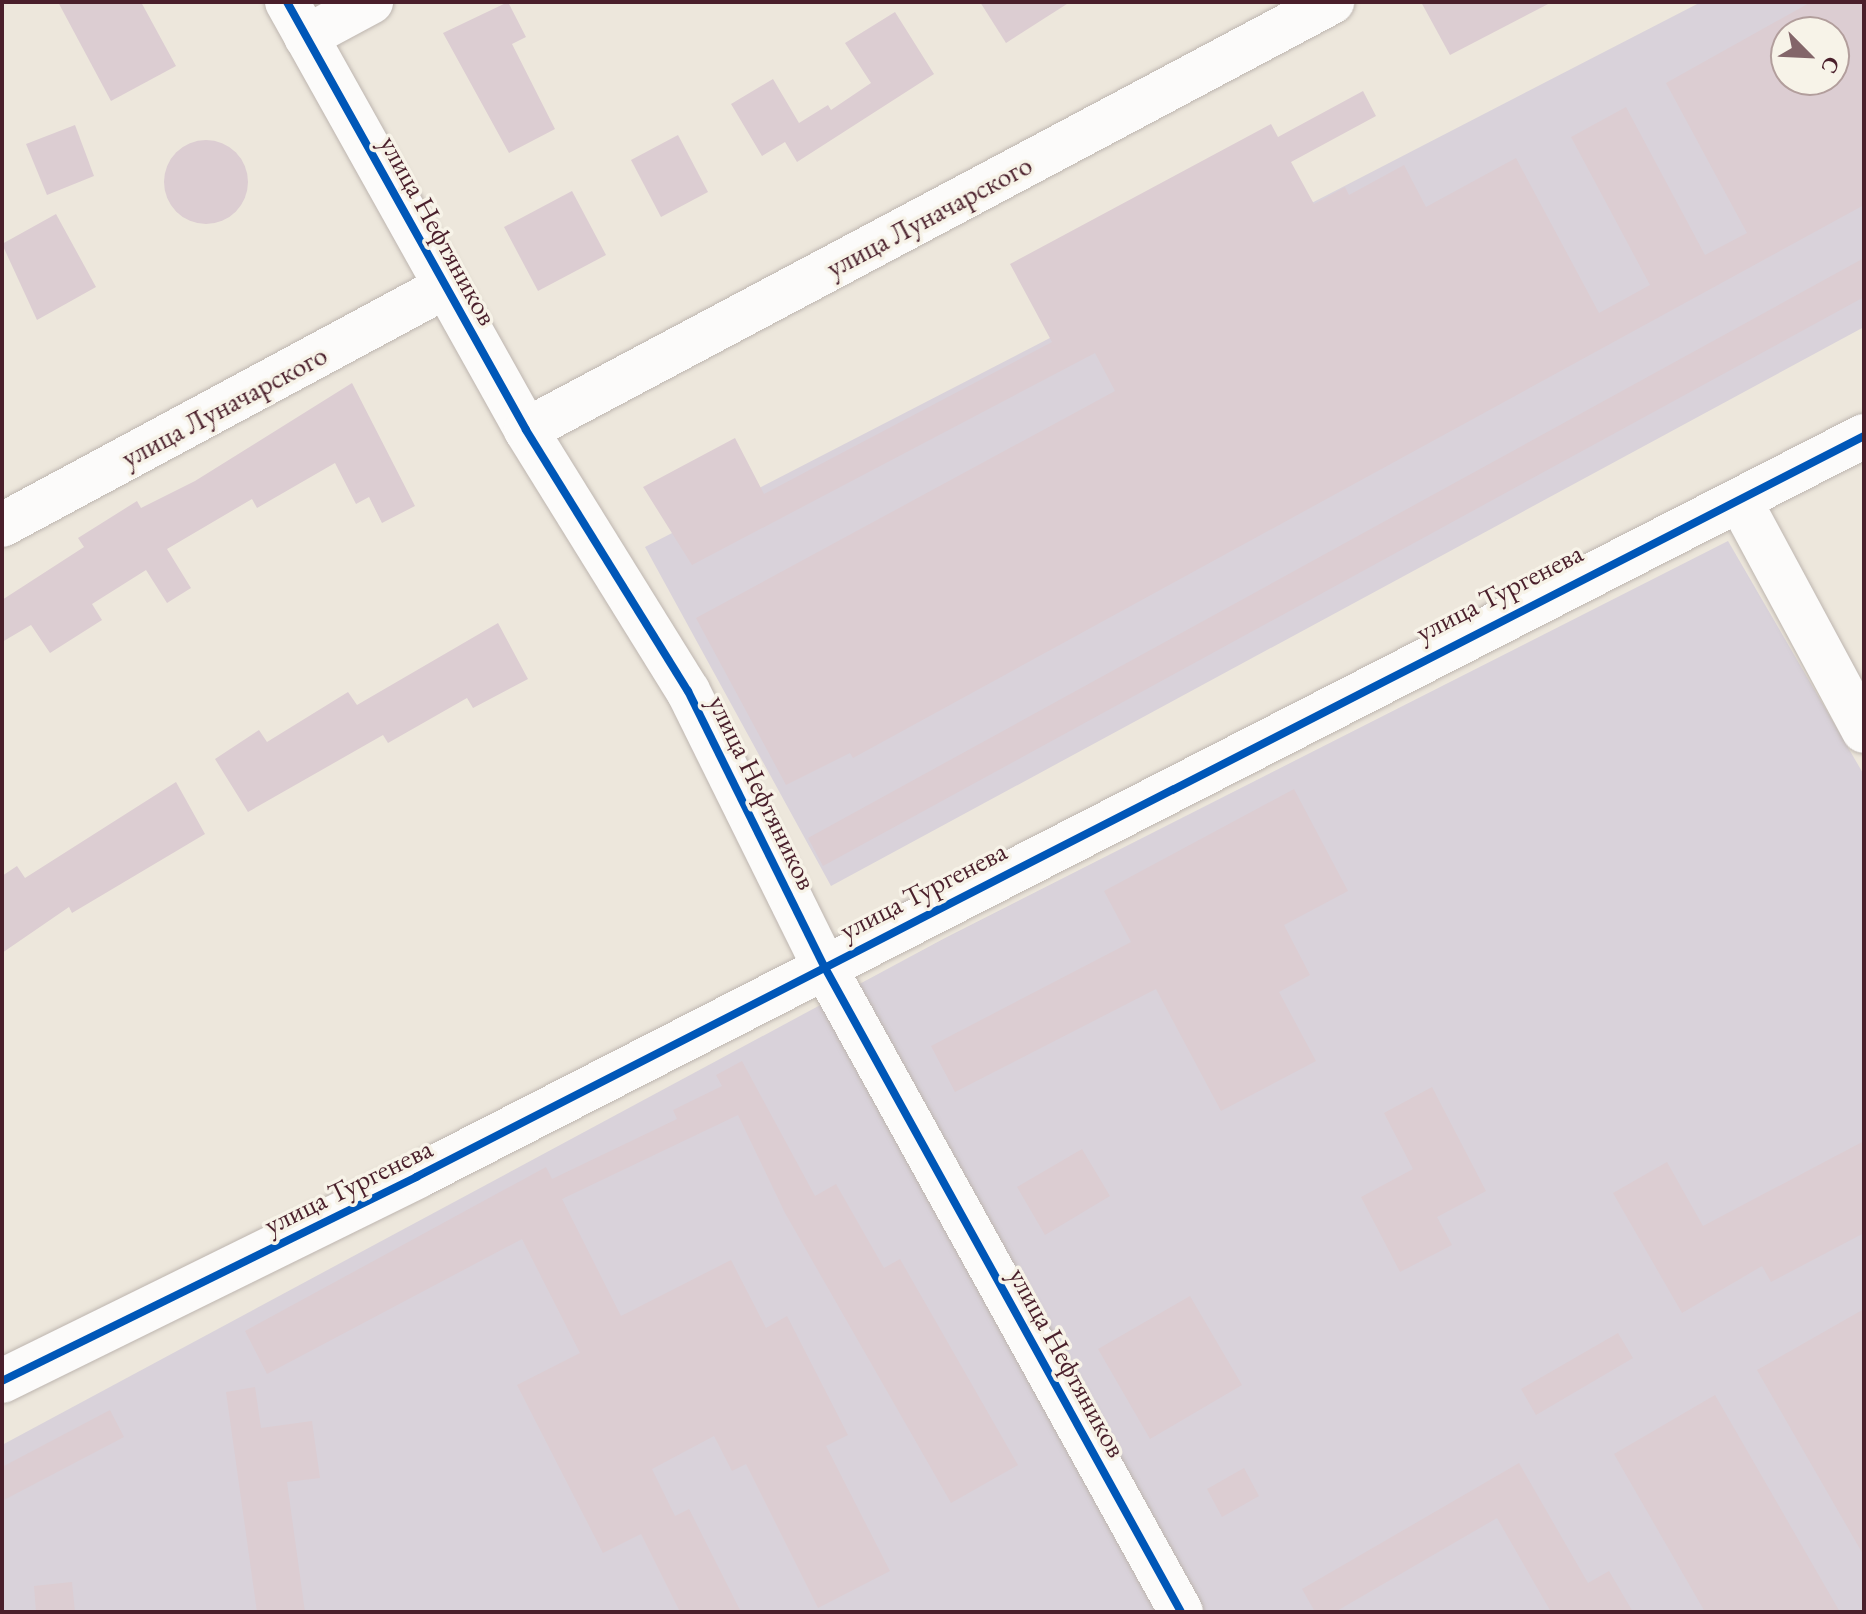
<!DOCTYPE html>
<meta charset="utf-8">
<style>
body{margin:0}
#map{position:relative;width:1866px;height:1614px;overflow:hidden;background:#ede7dc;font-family:"EB Garamond",serif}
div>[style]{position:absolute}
.industrial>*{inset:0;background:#d9d2da}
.building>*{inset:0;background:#dccdd2}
.round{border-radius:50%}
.roads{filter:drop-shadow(0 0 2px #bdb5af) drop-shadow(0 0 2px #bdb5af)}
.minor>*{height:44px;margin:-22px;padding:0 22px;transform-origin:22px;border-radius:22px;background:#fcfbfa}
.cycleway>*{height:8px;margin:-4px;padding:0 4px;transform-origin:4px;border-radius:4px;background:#0057b8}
span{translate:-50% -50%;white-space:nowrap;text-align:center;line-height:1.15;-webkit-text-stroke:7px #f7f3e8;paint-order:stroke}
.street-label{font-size:28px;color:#4a1f2b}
.frame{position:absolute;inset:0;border:4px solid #4a1f2b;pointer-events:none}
.north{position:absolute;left:1770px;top:16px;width:80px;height:80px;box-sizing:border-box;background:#f7f3e8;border:2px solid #b29e9c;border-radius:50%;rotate:114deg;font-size:22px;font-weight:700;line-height:32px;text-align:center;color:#4a1f2b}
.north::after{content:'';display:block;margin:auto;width:28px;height:36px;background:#836569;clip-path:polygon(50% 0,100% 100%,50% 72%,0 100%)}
</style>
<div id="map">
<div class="industrial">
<i style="clip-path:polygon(evenodd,1701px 2px,1864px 2px,1864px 327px,831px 886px,645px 547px,1701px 2px,1786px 32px,1834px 32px,1834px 80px,1786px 80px,1786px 32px)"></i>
<i style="clip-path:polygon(1728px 541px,1864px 775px,1864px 1612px,2px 1612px,2px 1445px,945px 938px)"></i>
</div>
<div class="building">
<i style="clip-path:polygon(58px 2px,141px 2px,176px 66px,111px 101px)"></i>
<i style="clip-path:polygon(508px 2px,526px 37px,512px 44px,555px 129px,509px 153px,443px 33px)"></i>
<i style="clip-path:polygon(980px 2px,1070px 2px,1006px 43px)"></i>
<i style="clip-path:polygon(1421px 2px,1552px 2px,1450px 55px)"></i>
<i style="clip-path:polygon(evenodd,1811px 2px,1864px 2px,1864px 205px,853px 758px,850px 753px,786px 785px,696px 618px,1115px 391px,1095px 353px,692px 565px,643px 487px,735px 438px,764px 494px,1052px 342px,1010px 264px,1271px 124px,1278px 137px,1363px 91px,1376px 116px,1291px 162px,1314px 204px,1345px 187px,1349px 195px,1404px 165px,1426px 207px,1516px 158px,1599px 313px,1650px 285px,1571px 137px,1626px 107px,1705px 255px,1747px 233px,1666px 83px,1811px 2px,1786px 32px,1834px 32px,1834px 80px,1786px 80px,1786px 32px)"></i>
<i style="clip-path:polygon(895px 12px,934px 74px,797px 162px,785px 142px,762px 156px,731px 104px,773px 79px,799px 123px,828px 105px,831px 110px,871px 83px,845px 43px)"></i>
<i style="clip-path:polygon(75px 125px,94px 176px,47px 195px,26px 144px)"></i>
<i style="clip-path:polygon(678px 135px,708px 192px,661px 217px,631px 160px)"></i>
<i class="round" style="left:164px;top:140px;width:84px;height:84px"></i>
<i style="clip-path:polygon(572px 191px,606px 255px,538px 291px,504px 227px)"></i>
<i style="clip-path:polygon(56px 214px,96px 287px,37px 320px,2px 244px)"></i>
<i style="clip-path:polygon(1864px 258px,1864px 297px,823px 866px,808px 838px)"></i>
<i style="clip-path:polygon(352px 383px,415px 506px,382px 523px,369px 497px,356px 504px,335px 463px,257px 508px,252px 499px,167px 549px,191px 588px,167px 603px,146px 570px,92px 604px,102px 620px,50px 653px,31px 625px,2px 642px,2px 600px,84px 547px,78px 538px,137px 501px,141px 508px,195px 481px)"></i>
<i style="clip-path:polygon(498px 623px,528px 679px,473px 708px,467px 698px,388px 743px,383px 735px,248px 812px,215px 759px,259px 730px,267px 742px,348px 692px,357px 705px)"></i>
<i style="clip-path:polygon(176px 782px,205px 834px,72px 913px,69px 907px,2px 953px,2px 876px,17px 866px,25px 878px)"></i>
<i style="clip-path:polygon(1294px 789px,1348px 891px,1284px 925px,1310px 975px,1279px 992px,1316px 1061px,1221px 1111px,1156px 989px,955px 1092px,931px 1046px,1131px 942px,1104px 891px)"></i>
<i style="clip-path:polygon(742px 1061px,815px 1196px,836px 1184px,884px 1268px,900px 1259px,1018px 1465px,951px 1503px,785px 1213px,738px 1115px,562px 1199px,621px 1316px,731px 1260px,766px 1328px,787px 1316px,848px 1435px,826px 1446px,890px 1571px,818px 1608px,746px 1464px,732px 1471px,714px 1436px,652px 1469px,675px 1516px,689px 1509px,741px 1612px,680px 1612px,641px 1534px,603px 1553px,517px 1385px,580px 1353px,522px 1239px,267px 1374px,245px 1331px,546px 1167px,552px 1179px,677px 1119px,673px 1110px,722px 1086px,716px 1075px)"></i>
<i style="clip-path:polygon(1432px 1087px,1486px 1191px,1437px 1217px,1452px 1245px,1400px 1272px,1361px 1197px,1413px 1169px,1384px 1113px)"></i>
<i style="clip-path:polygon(1864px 1141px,1864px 1233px,1771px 1282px,1762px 1266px,1682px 1313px,1613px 1193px,1667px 1162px,1703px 1226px)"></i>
<i style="clip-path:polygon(1082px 1149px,1110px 1196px,1045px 1235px,1017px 1187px)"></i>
<i style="clip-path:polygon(1190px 1296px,1242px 1385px,1150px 1439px,1098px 1349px)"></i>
<i style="clip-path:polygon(1864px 1309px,1864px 1556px,1757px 1370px)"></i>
<i style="clip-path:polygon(1618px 1333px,1633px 1358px,1536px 1415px,1521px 1389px)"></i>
<i style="clip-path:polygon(255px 1387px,261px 1428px,312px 1421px,320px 1478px,287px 1482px,305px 1612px,257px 1612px,226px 1392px)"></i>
<i style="clip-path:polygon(1715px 1395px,1840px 1612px,1705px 1612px,1614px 1454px)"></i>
<i style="clip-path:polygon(110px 1410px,124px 1437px,2px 1501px,2px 1467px)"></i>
<i style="clip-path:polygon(1519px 1463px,1588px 1583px,1609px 1571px,1633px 1612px,1551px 1612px,1497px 1518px,1335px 1612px,1315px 1612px,1302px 1589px)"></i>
<i style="clip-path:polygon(1244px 1468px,1259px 1496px,1222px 1517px,1207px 1489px)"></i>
<i style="clip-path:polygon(72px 1582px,75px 1612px,36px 1612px,34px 1586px)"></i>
</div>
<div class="roads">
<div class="minor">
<i style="left:287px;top:2px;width:490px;rotate:60.8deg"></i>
<i style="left:526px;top:430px;width:307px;rotate:58.2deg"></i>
<i style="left:688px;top:691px;width:307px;rotate:63.7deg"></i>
<i style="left:824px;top:966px;width:738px;rotate:61.07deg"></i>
<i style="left:306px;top:37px;width:74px;rotate:-28.3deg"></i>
<i style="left:526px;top:430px;width:913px;rotate:-27.97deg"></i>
<i style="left:1740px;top:501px;width:261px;rotate:61.7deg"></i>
<i style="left:2px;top:525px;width:503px;rotate:-28.25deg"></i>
<i style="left:2px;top:1381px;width:462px;rotate:-26.2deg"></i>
<i style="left:416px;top:1177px;width:1627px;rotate:-27.1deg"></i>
</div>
</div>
<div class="cycleway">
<i style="left:287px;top:2px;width:490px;rotate:60.8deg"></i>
<i style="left:526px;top:430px;width:307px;rotate:58.2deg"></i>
<i style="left:688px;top:691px;width:307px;rotate:63.7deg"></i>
<i style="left:824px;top:966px;width:738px;rotate:61.07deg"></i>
<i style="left:2px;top:1381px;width:462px;rotate:-26.2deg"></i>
<i style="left:416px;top:1177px;width:1627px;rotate:-27.1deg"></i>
</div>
<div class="street-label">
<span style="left:929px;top:216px;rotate:-28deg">улица Луначарского</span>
<span style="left:439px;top:230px;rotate:61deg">улица Нефтяников</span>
<span style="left:224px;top:406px;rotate:-28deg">улица Луначарского</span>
<span style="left:1499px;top:592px;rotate:-27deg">улица Тургенева</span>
<span style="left:763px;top:792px;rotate:64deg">улица Нефтяников</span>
<span style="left:923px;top:890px;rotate:-27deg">улица Тургенева</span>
<span style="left:348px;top:1186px;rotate:-26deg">улица Тургенева</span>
<span style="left:1068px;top:1362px;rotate:61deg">улица Нефтяников</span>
</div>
<div class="frame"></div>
<div class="north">С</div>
</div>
